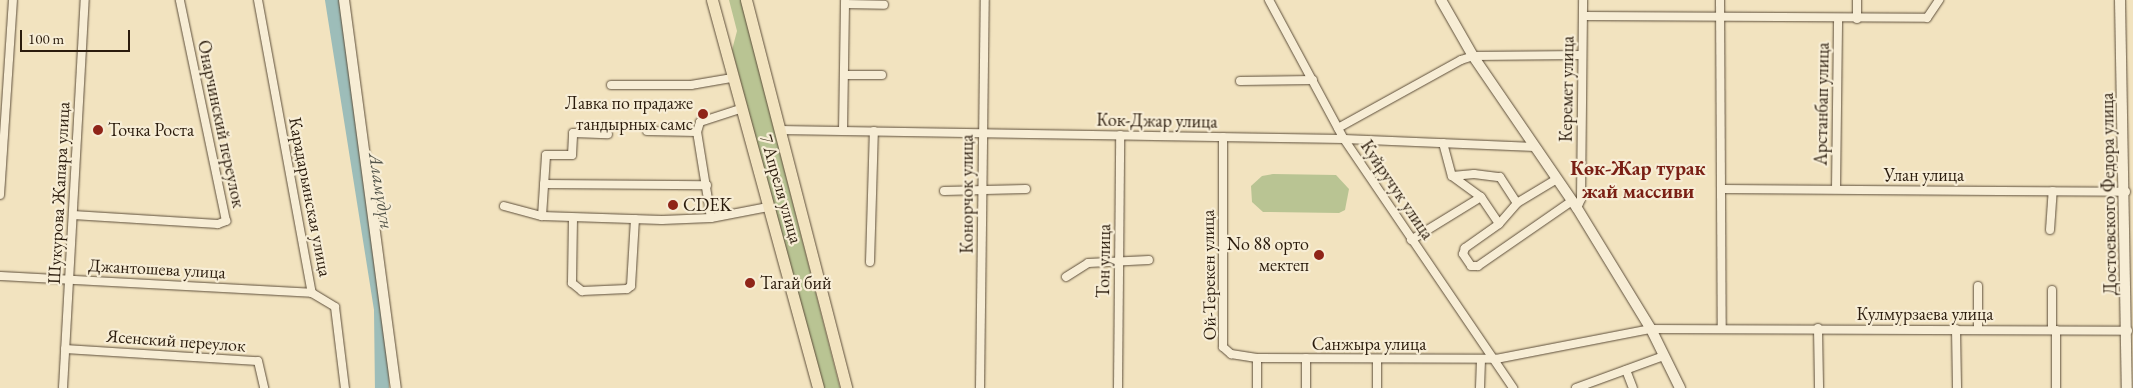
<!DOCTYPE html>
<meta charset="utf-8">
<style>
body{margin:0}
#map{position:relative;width:2133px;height:388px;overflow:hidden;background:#f2e3bf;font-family:"EB Garamond",serif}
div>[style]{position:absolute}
.green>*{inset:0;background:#b9c493}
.river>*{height:14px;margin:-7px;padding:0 7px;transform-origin:7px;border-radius:7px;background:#9dbdb9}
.roads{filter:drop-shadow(0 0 1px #5d4e3a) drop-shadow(0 0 1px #5d4e3a)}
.street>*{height:8px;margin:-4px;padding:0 4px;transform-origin:4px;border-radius:4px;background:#f7edd5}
.secondary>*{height:10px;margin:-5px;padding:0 5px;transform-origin:5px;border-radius:5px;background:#f7edd5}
.primary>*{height:11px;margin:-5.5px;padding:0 5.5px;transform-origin:5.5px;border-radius:5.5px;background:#f2e3bf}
.dots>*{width:14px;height:14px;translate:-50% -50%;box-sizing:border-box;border:2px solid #f7edd5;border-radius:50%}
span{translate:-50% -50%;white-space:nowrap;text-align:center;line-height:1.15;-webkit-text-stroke:4.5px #f7edd5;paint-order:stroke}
.street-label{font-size:18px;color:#2b1c0d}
.poi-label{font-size:18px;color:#2b1c0d}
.right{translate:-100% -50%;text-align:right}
.left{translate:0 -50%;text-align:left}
.water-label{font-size:19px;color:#535449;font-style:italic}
.quarter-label{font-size:20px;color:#7a1f14;font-weight:700}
.scale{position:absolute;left:20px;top:30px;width:110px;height:22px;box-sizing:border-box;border:2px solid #2b1c0d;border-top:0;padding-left:6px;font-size:15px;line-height:18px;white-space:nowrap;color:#2b1c0d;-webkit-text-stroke:4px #f7edd5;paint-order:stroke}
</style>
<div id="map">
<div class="green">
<i style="clip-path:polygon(729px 0,741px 0,840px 388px,823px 388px,732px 50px,737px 31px)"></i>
<i style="clip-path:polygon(1273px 174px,1336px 175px,1349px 189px,1345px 210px,1339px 213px,1263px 212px,1252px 202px,1251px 186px,1262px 176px)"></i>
</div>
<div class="river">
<i style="left:332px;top:0;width:315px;rotate:81deg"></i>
<i style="left:381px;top:311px;width:77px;rotate:89.3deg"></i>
</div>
<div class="roads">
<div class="street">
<i style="left:258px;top:0;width:298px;rotate:79.6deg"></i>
<i style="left:312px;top:293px;width:27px;rotate:31deg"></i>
<i style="left:335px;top:307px;width:82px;rotate:83deg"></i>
<i style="left:1269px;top:0;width:158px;rotate:61.7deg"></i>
<i style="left:1344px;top:139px;width:301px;rotate:55.8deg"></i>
<i style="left:1720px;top:0;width:328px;rotate:89.7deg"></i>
<i style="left:845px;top:4px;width:39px;rotate:1deg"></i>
<i style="left:1583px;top:16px;width:344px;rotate:0.3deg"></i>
<i style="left:1927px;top:18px;width:22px;rotate:-56deg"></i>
<i style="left:1857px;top:19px;width:19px;rotate:-90deg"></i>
<i style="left:844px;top:75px;width:38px"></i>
<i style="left:1240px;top:81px;width:73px;rotate:-0.8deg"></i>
<i style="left:611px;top:85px;width:80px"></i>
<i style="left:691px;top:85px;width:42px;rotate:-9.7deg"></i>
<i style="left:1338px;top:128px;width:141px;rotate:-28.9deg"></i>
<i style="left:1461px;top:60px;width:13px;rotate:-18deg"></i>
<i style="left:1473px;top:56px;width:109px;rotate:-0.5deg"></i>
<i style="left:779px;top:130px;width:565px;rotate:0.91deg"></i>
<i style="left:1344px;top:139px;width:191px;rotate:2.4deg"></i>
<i style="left:647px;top:131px;width:50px;rotate:1.1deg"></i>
<i style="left:843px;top:131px;width:131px;rotate:-89.1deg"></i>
<i style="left:1223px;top:137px;width:210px;rotate:90deg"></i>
<i style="left:1223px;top:347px;width:11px;rotate:41deg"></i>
<i style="left:1231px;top:354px;width:26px;rotate:9deg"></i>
<i style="left:1257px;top:358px;width:30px;rotate:90deg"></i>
<i style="left:1443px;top:143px;width:34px;rotate:75deg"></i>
<i style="left:1452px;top:176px;width:36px;rotate:36deg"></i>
<i style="left:1481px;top:197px;width:32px;rotate:56deg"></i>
<i style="left:1499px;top:224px;width:28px;rotate:-49deg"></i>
<i style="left:1517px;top:203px;width:47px;rotate:-31deg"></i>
<i style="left:1452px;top:176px;width:22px;rotate:-5deg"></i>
<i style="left:1474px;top:174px;width:26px;rotate:7deg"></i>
<i style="left:1500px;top:177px;width:31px;rotate:57deg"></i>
<i style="left:544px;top:184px;width:163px;rotate:0.4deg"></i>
<i style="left:1722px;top:189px;width:404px;rotate:0.4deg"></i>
<i style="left:1836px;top:189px;width:170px;rotate:-89.3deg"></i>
<i style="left:944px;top:191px;width:82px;rotate:-1.4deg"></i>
<i style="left:0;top:195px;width:195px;rotate:-86.2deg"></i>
<i style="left:504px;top:206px;width:39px;rotate:15deg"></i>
<i style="left:542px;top:216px;width:120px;rotate:1.9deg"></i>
<i style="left:662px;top:220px;width:49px;rotate:-2.3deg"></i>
<i style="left:711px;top:218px;width:58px;rotate:-10.9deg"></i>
<i style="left:1577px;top:208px;width:10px;rotate:-66deg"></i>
<i style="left:1581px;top:199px;width:199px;rotate:-89.4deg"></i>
<i style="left:73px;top:215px;width:145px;rotate:3.6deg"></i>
<i style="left:218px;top:224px;width:9px;rotate:-21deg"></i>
<i style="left:226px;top:221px;width:226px;rotate:-101.8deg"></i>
<i style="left:542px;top:216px;width:61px;rotate:-86.2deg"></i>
<i style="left:546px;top:155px;width:26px"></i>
<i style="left:572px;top:155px;width:22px;rotate:-87deg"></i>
<i style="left:573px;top:133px;width:35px;rotate:2deg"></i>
<i style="left:573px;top:218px;width:65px;rotate:90.9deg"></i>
<i style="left:572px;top:283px;width:13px;rotate:39deg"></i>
<i style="left:582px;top:291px;width:45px;rotate:-2.5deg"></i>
<i style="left:627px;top:289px;width:5px;rotate:-37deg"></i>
<i style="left:631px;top:286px;width:67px;rotate:-86.6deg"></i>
<i style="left:711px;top:218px;width:87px;rotate:-99.2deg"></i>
<i style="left:697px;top:132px;width:10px;rotate:-73deg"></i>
<i style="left:700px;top:122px;width:42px;rotate:-18deg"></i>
<i style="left:1499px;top:224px;width:42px;rotate:144.8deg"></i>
<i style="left:1465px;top:248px;width:6px;rotate:108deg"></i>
<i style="left:1463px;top:254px;width:14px;rotate:56deg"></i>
<i style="left:1471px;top:266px;width:7px"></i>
<i style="left:1478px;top:266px;width:114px;rotate:-34.7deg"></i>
<i style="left:2050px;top:230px;width:39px;rotate:-86deg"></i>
<i style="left:1411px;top:240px;width:82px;rotate:-31.6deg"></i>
<i style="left:870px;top:262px;width:131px;rotate:-88.3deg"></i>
<i style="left:0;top:276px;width:312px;rotate:3.1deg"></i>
<i style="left:1066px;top:277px;width:26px;rotate:-32deg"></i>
<i style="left:1088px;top:263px;width:61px;rotate:-2.8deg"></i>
<i style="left:1978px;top:286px;width:43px;rotate:90deg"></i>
<i style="left:2052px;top:290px;width:40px;rotate:90deg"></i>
<i style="left:1818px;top:328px;width:60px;rotate:89deg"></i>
<i style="left:1956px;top:329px;width:59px;rotate:89deg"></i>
<i style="left:2056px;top:330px;width:58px;rotate:90deg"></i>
<i style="left:65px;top:349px;width:193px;rotate:3.6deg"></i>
<i style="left:258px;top:361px;width:28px;rotate:77deg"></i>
<i style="left:1257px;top:358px;width:239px;rotate:0.2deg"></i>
<i style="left:1496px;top:359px;width:158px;rotate:-11deg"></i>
<i style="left:1651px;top:329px;width:477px;rotate:0.2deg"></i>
<i style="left:1377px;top:359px;width:29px;rotate:90deg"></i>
<i style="left:1626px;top:370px;width:19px;rotate:69deg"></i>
<i style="left:63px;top:388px;width:389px;rotate:-86.8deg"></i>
<i style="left:980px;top:388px;width:388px;rotate:-89.3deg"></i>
<i style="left:1118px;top:388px;width:253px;rotate:-89.5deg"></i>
<i style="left:1306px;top:388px;width:30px;rotate:-90deg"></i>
<i style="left:1480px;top:388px;width:28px;rotate:-88deg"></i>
<i style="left:1576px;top:388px;width:94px;rotate:-20deg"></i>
</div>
<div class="secondary">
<i style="left:344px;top:0;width:391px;rotate:82.4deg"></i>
<i style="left:1441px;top:0;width:64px;rotate:60.3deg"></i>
<i style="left:1473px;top:56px;width:184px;rotate:55.6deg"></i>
<i style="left:1577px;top:208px;width:142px;rotate:58.6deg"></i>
<i style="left:1651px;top:329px;width:66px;rotate:63.8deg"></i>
<i style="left:2120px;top:0;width:388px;rotate:89deg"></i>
</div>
<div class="primary">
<i style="left:712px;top:0;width:402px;rotate:74.7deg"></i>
<i style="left:746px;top:0;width:401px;rotate:75.5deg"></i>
</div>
</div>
<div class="dots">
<i style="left:703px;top:114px;background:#8f2418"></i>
<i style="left:98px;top:130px;background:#8f2418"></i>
<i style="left:673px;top:205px;background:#8f2418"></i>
<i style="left:1319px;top:255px;background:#8f2418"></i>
<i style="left:750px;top:283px;background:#8f2418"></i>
</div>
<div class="street-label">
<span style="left:1567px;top:89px;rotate:-89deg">Керемет улица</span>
<span style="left:1822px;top:104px;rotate:-89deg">Арстанбап улица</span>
<span style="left:1157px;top:121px;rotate:1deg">Кок-Джар улица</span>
<span style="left:221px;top:124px;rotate:78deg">Онарчинский переулок</span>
<span style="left:1924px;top:175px">Улан улица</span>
<span style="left:781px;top:189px;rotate:74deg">7 Апреля улица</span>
<span style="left:1397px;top:190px;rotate:56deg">Куйручук улица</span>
<span style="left:59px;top:193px;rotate:-87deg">Шукурова Жапара улица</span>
<span style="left:967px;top:194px;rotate:-90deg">Конорчок улица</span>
<span style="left:2109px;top:194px;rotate:-91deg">Достоевского Федора улица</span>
<span style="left:310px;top:197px;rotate:79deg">Карадарьинская улица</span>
<span style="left:1104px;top:261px;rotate:-89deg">Тон улица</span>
<span style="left:157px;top:269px;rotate:3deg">Джантошева улица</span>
<span style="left:1209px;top:275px;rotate:-91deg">Ой-Терекен улица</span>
<span style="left:1925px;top:314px">Кулмурзаева улица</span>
<span style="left:176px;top:341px;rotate:4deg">Ясенский переулок</span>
<span style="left:1369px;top:344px">Санжыра улица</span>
</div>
<div class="poi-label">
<span class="right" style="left:693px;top:114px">Лавка по прадаже<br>тандырных самс</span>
<span class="left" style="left:108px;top:130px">Точка Роста</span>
<span class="left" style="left:683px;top:205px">CDEK</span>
<span class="right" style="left:1309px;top:255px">No 88 орто<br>мектеп</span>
<span class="left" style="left:760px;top:283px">Тагай бий</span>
</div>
<div class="water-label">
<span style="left:381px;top:191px;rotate:81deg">Аламүдүн</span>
</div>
<div class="quarter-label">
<span style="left:1638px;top:180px">Көк-Жар турак<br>жай массиви</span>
</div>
<div class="scale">100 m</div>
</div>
